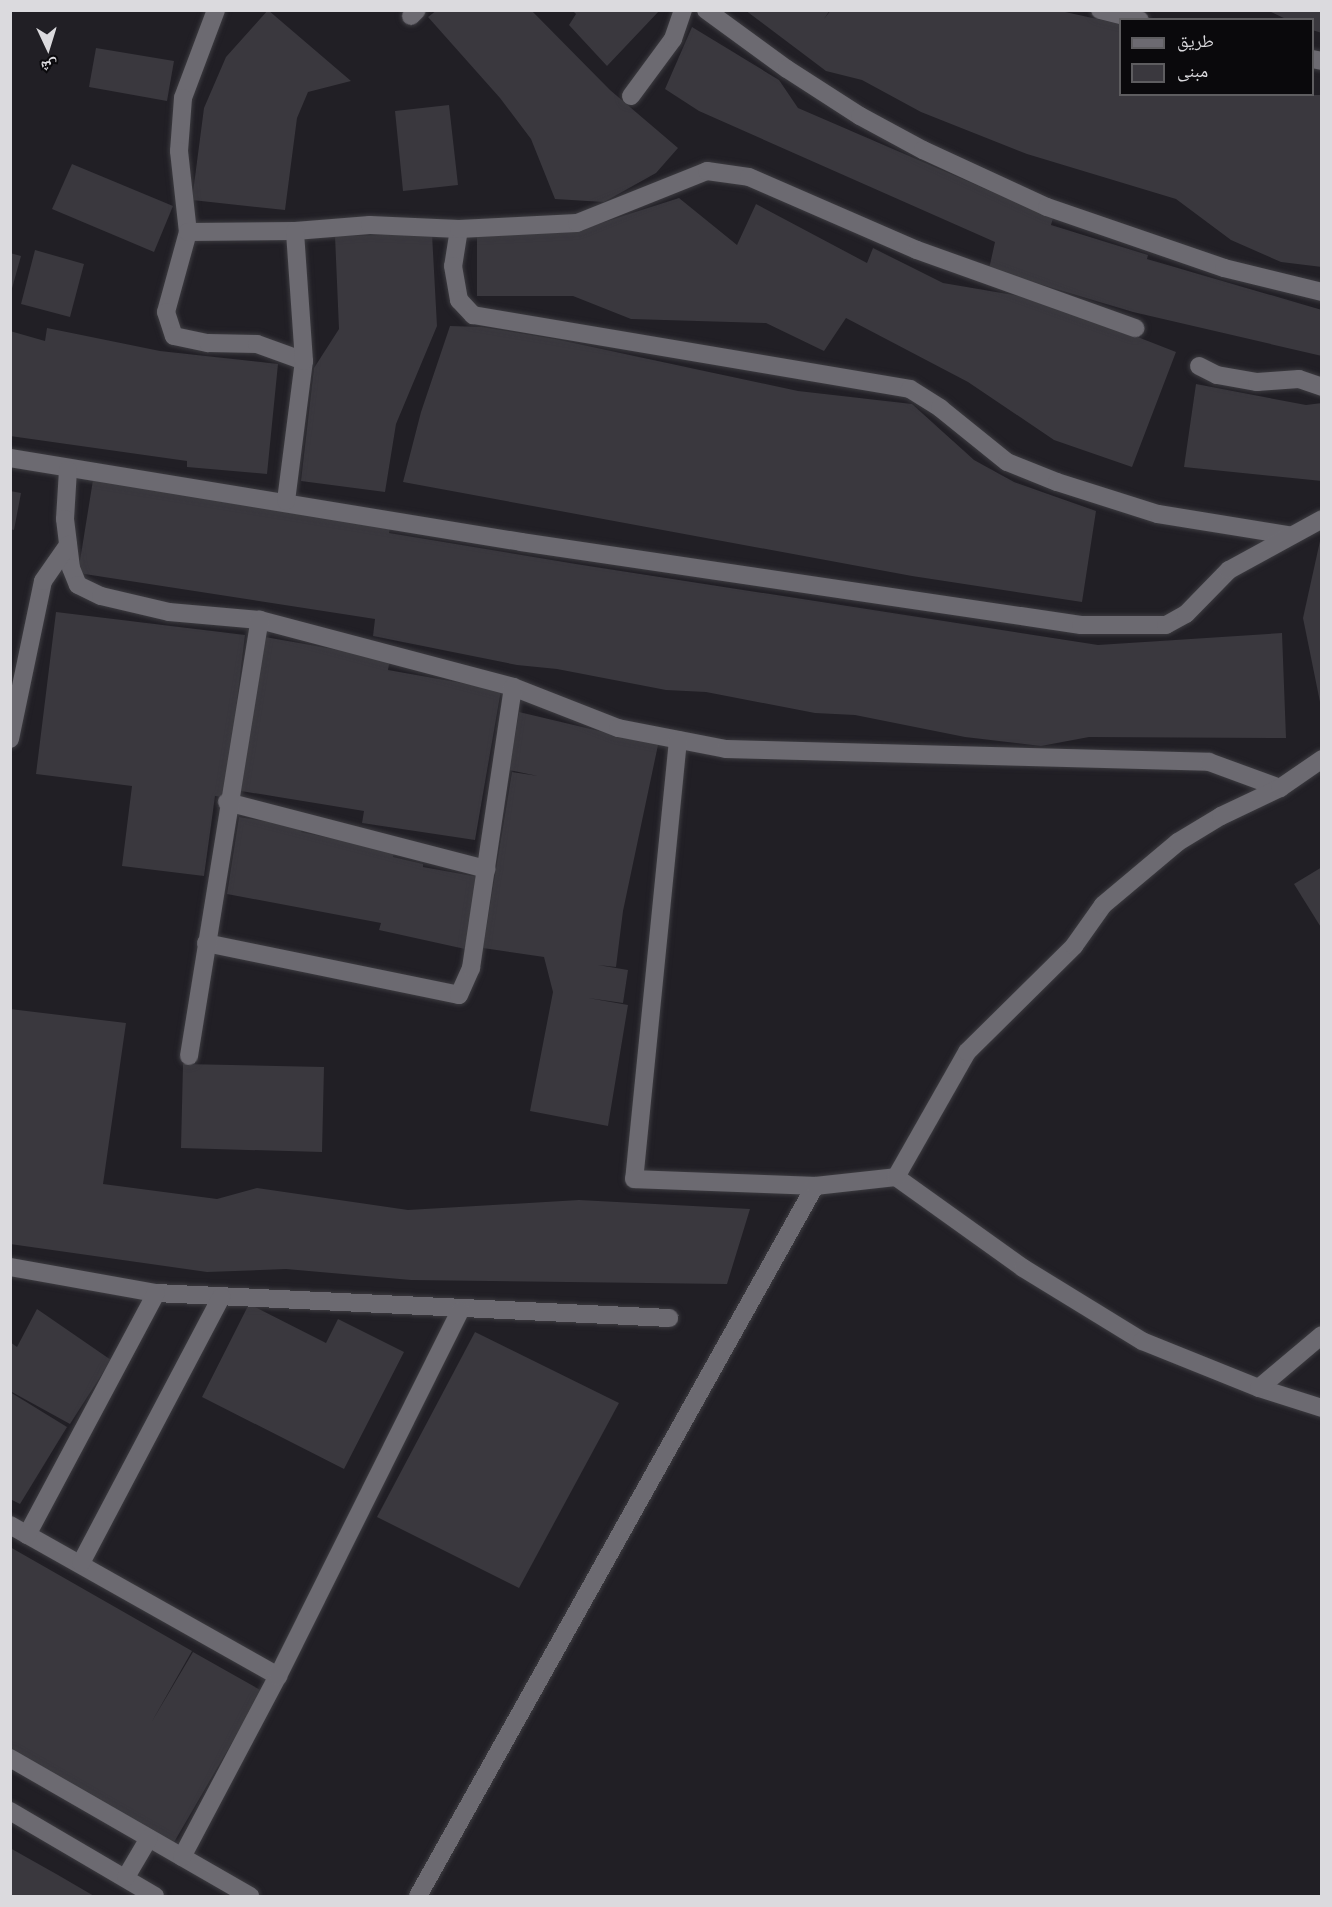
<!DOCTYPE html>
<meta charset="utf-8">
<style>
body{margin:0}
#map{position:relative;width:1332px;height:1907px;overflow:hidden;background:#211f25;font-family:Montserrat,"Noto Naskh Arabic",sans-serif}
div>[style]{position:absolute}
.building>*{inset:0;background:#3a383e}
.roads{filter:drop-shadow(0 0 2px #3c3b40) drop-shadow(0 0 2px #3c3b40)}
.street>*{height:18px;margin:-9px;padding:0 9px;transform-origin:9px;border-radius:9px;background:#6c6a71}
.secondary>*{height:18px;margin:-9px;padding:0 9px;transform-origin:9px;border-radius:9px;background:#6c6a71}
span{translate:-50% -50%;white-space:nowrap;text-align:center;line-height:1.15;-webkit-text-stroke:4.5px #0a090c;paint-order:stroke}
.frame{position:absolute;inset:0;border:12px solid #dbdade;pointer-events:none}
.legend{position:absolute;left:1119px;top:18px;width:195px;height:78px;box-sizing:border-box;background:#0a090c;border:2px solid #5e5d60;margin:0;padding:8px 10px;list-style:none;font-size:18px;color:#dbdade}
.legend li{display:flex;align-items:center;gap:12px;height:30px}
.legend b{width:30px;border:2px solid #5e5d60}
.north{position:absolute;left:18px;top:18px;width:60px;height:60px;-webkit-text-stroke:4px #0a090c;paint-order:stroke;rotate:176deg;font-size:16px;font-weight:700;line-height:24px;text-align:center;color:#dbdade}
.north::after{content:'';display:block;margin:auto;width:21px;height:27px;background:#dbdade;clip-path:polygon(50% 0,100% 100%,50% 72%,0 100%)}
</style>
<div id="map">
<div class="building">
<i style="clip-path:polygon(268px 10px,351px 81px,308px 92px,297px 118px,285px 210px,192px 200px,204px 108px,226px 57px)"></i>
<i style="clip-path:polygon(437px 10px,531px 10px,610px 90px,678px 148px,656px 173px,604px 202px,555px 199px,531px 139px,500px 98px,428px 17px)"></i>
<i style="clip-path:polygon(572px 10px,660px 10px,607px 66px,569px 25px,576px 14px)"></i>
<i style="clip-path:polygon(745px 10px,830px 10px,824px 19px,831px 10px,1056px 10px,1120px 24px,1120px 94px,1322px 95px,1322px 267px,1281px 262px,1231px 240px,1176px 199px,1027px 154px,921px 112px,862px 80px,826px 71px)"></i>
<i style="clip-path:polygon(1267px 10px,1322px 10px,1322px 33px,1312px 30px,1312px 20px,1288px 20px)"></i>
<i style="clip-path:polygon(692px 27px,779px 80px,798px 108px,1053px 218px,1051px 225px,1148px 255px,1147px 259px,1322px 310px,1322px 356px,1133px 312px,989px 269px,995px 242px,699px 111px,665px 89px)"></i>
<i style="clip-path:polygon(96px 48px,174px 61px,167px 101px,89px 87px)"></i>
<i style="clip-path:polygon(449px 105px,458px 185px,403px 191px,395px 111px)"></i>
<i style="clip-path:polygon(72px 164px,173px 206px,154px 252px,52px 209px)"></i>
<i style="clip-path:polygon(679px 198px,737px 245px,756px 204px,867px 263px,873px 248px,943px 283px,1043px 300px,1176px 352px,1132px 467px,1054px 440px,968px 382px,846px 318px,824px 351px,766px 323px,631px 319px,573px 296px,477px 296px,477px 232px,573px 232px)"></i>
<i style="clip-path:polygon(432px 234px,437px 326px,396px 424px,385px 492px,301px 481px,314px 368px,339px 329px,335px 236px)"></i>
<i style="clip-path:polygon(35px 250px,84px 264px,70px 317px,21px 304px)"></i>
<i style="clip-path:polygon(10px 253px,21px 256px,11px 292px,10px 291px)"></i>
<i style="clip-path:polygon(450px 326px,482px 327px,555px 339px,798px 391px,912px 404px,974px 460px,1014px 482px,1096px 511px,1082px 602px,912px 576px,403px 482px,421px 412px)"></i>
<i style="clip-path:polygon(47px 328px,160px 351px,278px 364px,267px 474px,187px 467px,187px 461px,10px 436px,10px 331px,45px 341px)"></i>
<i style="clip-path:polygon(1196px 384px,1306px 405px,1322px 403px,1322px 481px,1184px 467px)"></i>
<i style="clip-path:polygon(93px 480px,390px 525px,389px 533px,576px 564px,1098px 645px,1282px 633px,1286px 738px,1089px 737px,1041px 746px,965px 737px,855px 715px,815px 713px,706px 692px,666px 690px,557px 669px,517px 665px,373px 636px,375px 619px,78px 573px)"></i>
<i style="clip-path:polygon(10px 491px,21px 493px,14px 530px,10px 529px)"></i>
<i style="clip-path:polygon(1322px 532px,1322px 702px,1320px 702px,1303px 618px)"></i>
<i style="clip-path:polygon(56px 612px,245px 635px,230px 757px,223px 797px,215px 796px,204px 876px,122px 866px,132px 786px,36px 774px)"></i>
<i style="clip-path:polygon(265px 637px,390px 659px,388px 670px,501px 690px,475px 840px,362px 823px,364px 811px,241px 791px)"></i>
<i style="clip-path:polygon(519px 712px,658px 745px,623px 911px,616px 967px,598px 965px,628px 970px,623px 1003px,588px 998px,628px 1005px,608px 1126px,530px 1111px,553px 992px,544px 957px,483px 948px,512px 772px,538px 776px,509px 770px)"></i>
<i style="clip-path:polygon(239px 817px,302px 827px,301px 832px,394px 851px,393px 857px,423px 864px,423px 867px,478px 877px,465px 949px,379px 930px,381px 923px,227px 894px)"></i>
<i style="clip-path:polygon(1322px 867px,1322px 929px,1294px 884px)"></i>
<i style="clip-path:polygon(10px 1009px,126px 1023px,103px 1184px,217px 1199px,257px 1188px,408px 1210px,579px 1200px,750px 1209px,727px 1284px,411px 1280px,286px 1269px,207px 1272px,10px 1244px)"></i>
<i style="clip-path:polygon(183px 1064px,324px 1067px,322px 1152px,181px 1148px)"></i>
<i style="clip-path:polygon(249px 1304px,326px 1343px,338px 1319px,404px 1352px,344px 1469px,202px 1397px)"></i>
<i style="clip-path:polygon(37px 1309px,111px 1360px,70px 1424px,10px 1391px,10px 1342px,17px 1347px)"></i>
<i style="clip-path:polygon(475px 1332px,619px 1403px,519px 1588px,377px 1517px)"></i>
<i style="clip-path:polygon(10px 1392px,67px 1427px,20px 1504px,10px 1499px)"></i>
<i style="clip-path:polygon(10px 1547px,192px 1651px,151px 1723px,193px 1652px,262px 1691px,173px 1844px,10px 1750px)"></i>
<i style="clip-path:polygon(10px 1848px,58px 1875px,94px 1896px,10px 1896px)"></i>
</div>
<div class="roads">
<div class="street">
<i style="left:216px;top:10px;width:94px;rotate:110.6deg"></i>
<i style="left:183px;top:98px;width:53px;rotate:94.3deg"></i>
<i style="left:179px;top:151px;width:81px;rotate:83.7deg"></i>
<i style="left:188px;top:232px;width:83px;rotate:105.4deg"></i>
<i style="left:166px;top:312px;width:25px;rotate:72deg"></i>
<i style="left:174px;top:336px;width:35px;rotate:12deg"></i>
<i style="left:208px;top:343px;width:49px;rotate:1.2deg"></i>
<i style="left:257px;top:344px;width:50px;rotate:19.9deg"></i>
<i style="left:706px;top:10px;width:100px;rotate:36.1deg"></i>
<i style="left:787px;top:69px;width:87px;rotate:32.8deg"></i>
<i style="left:860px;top:116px;width:72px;rotate:28.4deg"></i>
<i style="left:923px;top:150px;width:136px;rotate:24.7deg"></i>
<i style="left:1047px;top:207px;width:187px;rotate:19deg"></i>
<i style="left:1224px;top:268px;width:101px;rotate:13.8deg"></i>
<i style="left:411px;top:16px;width:8px;rotate:-45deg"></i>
<i style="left:631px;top:96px;width:71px;rotate:-53.6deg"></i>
<i style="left:673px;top:39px;width:31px;rotate:-71deg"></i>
<i style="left:459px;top:229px;width:37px;rotate:99deg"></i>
<i style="left:453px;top:266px;width:35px;rotate:80deg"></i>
<i style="left:459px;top:300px;width:21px;rotate:47deg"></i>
<i style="left:473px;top:315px;width:443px;rotate:9.6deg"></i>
<i style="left:910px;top:389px;width:36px;rotate:32deg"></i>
<i style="left:940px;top:408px;width:86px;rotate:38.9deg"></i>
<i style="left:1007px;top:462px;width:54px;rotate:21.8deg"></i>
<i style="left:1057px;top:482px;width:106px;rotate:17.6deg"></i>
<i style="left:1158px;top:514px;width:132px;rotate:9.2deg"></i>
<i style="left:188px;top:232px;width:107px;rotate:-0.5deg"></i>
<i style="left:295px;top:231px;width:75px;rotate:-4.6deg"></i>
<i style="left:370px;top:225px;width:89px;rotate:2.6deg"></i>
<i style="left:459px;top:229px;width:118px;rotate:-2.9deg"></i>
<i style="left:577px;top:223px;width:140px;rotate:-21.8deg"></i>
<i style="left:707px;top:171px;width:42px;rotate:8.1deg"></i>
<i style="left:749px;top:177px;width:183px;rotate:23.5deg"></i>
<i style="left:917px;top:250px;width:232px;rotate:19.7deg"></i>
<i style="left:1199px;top:366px;width:20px;rotate:27deg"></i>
<i style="left:1217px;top:375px;width:41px;rotate:9.9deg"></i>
<i style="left:1257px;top:382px;width:42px;rotate:-4.1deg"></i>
<i style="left:1299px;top:379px;width:24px;rotate:19deg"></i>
<i style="left:10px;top:458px;width:518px;rotate:9.33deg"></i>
<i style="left:521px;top:542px;width:566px;rotate:8.43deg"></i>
<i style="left:1081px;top:625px;width:85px"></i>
<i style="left:1166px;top:625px;width:23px;rotate:-29deg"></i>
<i style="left:1186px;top:614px;width:62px;rotate:-45.7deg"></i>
<i style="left:1229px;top:570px;width:106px;rotate:-28.7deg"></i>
<i style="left:68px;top:470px;width:49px;rotate:93.5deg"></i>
<i style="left:65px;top:519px;width:49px;rotate:83deg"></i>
<i style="left:71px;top:568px;width:18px;rotate:68deg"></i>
<i style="left:78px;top:585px;width:25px;rotate:26deg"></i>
<i style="left:101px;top:596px;width:70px;rotate:13.2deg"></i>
<i style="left:169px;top:612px;width:91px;rotate:5deg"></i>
<i style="left:260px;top:620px;width:262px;rotate:14.8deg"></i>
<i style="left:513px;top:687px;width:113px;rotate:21.3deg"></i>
<i style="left:618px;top:728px;width:110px;rotate:11deg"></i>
<i style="left:726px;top:749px;width:483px;rotate:1.5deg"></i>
<i style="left:1209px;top:762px;width:76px;rotate:20.1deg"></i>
<i style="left:286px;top:501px;width:141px;rotate:-82.7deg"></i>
<i style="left:304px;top:361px;width:130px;rotate:-94deg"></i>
<i style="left:10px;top:739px;width:161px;rotate:-78.2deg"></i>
<i style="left:43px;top:581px;width:44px;rotate:-55.2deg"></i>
<i style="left:678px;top:740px;width:441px;rotate:95.7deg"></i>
<i style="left:634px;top:1179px;width:181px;rotate:2.2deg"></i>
<i style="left:227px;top:802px;width:268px;rotate:14.5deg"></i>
<i style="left:206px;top:943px;width:258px;rotate:11.6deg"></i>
<i style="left:459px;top:995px;width:30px;rotate:-66deg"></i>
<i style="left:471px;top:968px;width:284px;rotate:-81.5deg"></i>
<i style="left:189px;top:1056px;width:442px;rotate:-80.8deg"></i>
<i style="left:896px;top:1177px;width:156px;rotate:35.6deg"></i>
<i style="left:1023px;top:1268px;width:140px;rotate:31.5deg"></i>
<i style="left:1142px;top:1341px;width:126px;rotate:21.9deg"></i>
<i style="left:1259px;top:1388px;width:66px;rotate:17.6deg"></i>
<i style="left:10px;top:1267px;width:148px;rotate:10.1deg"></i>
<i style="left:156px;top:1293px;width:514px;rotate:2.79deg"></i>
<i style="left:1259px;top:1388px;width:82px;rotate:-40.1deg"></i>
<i style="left:10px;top:1525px;width:308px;rotate:29.4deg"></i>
<i style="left:27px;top:1535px;width:274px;rotate:-61.9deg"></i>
<i style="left:81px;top:1563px;width:301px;rotate:-62.2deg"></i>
<i style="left:10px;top:1758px;width:277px;rotate:29.9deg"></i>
<i style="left:10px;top:1811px;width:168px;rotate:30.4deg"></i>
<i style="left:182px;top:1857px;width:205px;rotate:-62.1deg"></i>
<i style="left:278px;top:1676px;width:408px;rotate:-63.5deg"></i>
<i style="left:126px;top:1877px;width:45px;rotate:-59.5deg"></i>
<i style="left:418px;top:1896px;width:813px;rotate:-60.79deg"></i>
<i style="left:815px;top:1186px;width:81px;rotate:-6.3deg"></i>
<i style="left:896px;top:1177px;width:144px;rotate:-60.4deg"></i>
<i style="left:967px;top:1052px;width:151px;rotate:-44.7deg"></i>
<i style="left:1074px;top:946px;width:50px;rotate:-54.7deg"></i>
<i style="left:1103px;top:905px;width:98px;rotate:-40deg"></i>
<i style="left:1178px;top:842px;width:50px;rotate:-31.2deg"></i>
<i style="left:1221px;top:816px;width:65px;rotate:-25.4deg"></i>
<i style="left:1280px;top:788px;width:51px;rotate:-34.6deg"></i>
</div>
<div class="secondary">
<i style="left:1100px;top:10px;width:41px;rotate:14deg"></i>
<i style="left:1312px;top:59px;width:10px;rotate:11deg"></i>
</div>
</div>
<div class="frame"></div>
<ul class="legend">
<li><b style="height:8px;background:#6c6a71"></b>طريق</li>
<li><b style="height:16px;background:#3a383e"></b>مبنى</li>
</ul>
<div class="north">ش</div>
</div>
